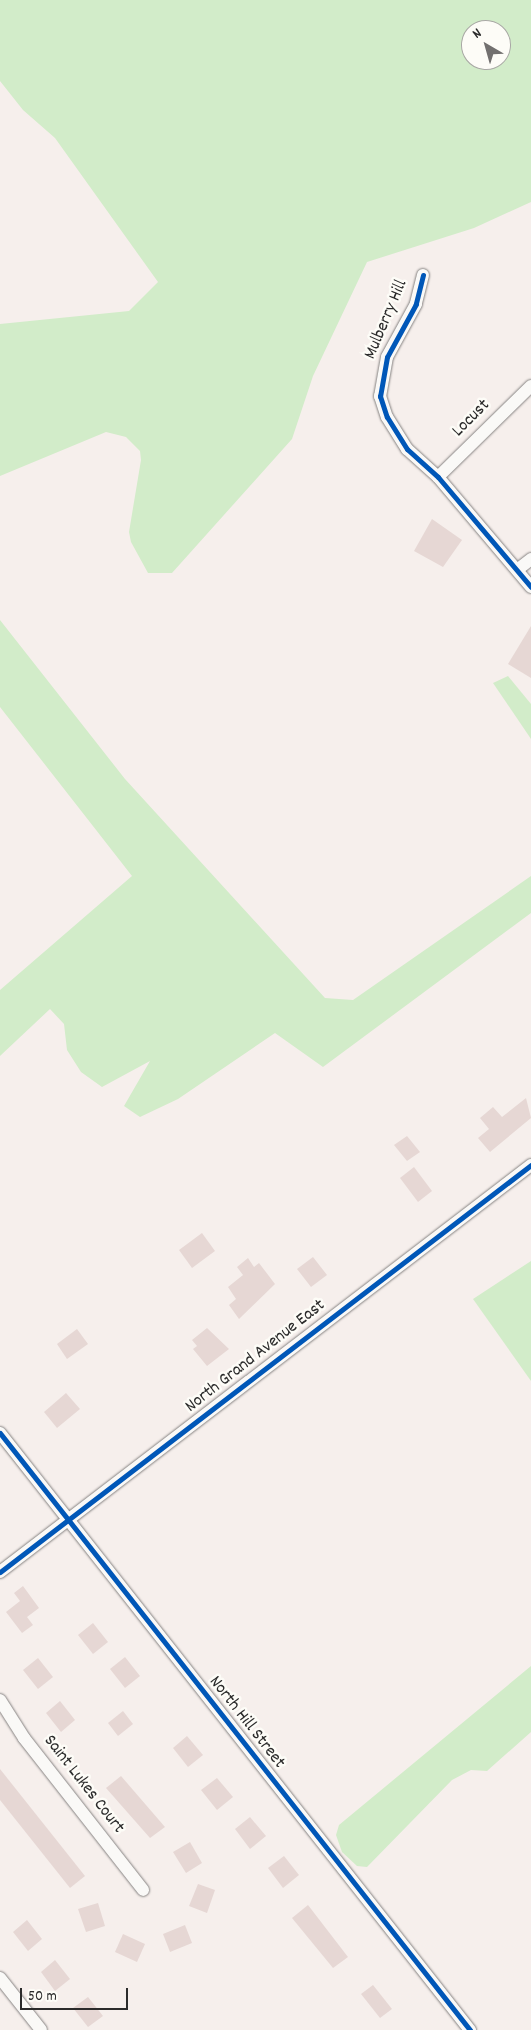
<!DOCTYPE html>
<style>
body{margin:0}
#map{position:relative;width:531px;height:2030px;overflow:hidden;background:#f6efec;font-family:Dekko,sans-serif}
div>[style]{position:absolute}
.green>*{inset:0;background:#d2ecc9}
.building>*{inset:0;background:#e6d7d4}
.roads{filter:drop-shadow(0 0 1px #868382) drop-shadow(0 0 1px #868382)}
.street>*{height:12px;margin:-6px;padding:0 6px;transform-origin:6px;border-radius:6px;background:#faf9f7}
.cycleway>*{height:5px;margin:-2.5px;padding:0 2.5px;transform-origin:2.5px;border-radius:2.5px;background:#0057b8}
span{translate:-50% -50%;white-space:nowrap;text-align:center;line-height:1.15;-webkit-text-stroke:5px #fdfcf7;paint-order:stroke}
.street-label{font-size:18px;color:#2b2b2b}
.north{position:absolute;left:461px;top:20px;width:50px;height:50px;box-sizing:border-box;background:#fdfcf7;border:1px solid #a9a8a5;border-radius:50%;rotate:322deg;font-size:14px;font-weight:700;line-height:20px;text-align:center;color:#2b2b2b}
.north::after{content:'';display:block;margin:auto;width:18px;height:22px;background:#72706f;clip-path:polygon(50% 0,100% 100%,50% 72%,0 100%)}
.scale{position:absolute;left:20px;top:1988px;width:108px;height:22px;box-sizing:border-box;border:2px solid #2b2b2b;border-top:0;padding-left:6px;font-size:15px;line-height:18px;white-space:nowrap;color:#2b2b2b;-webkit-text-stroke:4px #fdfcf7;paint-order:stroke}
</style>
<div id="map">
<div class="green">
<i style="clip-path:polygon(evenodd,0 0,531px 0,531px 202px,474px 228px,367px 262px,313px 376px,292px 439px,172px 573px,148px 573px,131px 542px,129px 532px,141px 460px,140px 451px,126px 437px,106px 432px,0 476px,0 324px,129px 311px,158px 282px,55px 138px,23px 110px,0 81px,0 0,471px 30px,501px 30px,501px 60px,471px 60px,471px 30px)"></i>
<i style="clip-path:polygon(0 620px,125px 779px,325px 998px,353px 1000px,531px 876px,531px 913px,323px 1067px,275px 1033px,178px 1099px,140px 1117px,124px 1106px,150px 1061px,102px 1087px,81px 1072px,67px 1050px,64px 1024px,50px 1009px,0 1056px,0 990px,132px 876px,0 707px)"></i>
<i style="clip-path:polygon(508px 676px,531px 704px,531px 739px,493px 683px)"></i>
<i style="clip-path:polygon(531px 1261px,531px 1381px,473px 1299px)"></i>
<i style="clip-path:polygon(531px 1666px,531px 1732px,487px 1771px,471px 1770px,452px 1780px,367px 1867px,357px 1866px,342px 1852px,336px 1835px,339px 1825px)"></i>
</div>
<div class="building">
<i style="clip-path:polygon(432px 519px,462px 540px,443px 567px,414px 551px)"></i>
<i style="clip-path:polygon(531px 626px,531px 678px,508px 664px)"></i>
<i style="clip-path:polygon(526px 1098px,531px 1118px,490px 1152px,478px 1138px,489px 1129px,480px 1118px,493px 1107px,502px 1117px)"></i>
<i style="clip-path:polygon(407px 1136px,420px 1152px,407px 1161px,394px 1145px)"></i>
<i style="clip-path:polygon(414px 1167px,432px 1191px,418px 1202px,400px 1178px)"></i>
<i style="clip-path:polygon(202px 1233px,215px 1251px,192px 1268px,179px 1250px)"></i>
<i style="clip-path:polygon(313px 1257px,327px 1275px,311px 1287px,297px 1269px)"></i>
<i style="clip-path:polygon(248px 1258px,254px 1267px,259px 1263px,275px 1284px,239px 1319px,229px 1305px,236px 1299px,228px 1287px,243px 1275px,237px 1267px)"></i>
<i style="clip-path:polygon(207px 1328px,229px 1349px,207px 1366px,193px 1349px,197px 1346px,192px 1340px)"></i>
<i style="clip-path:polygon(77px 1329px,88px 1344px,67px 1359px,57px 1344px)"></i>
<i style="clip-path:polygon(66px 1393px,80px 1409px,57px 1428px,44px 1412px)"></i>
<i style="clip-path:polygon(23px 1586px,39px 1608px,27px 1617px,33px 1625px,22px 1633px,6px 1612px,20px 1601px,14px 1593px)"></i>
<i style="clip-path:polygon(93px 1623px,108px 1642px,93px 1654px,78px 1635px)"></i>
<i style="clip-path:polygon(125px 1657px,140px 1676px,125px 1688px,110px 1669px)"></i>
<i style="clip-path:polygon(38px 1658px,53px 1677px,38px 1689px,23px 1670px)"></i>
<i style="clip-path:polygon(60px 1701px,75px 1720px,61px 1732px,46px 1713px)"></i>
<i style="clip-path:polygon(123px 1711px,133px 1724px,118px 1736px,108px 1723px)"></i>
<i style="clip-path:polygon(187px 1736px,203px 1755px,188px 1767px,173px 1748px)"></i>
<i style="clip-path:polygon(0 1769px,85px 1876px,70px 1888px,0 1800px)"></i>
<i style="clip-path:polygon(121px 1776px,165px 1827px,150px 1838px,106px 1788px)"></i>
<i style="clip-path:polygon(217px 1778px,233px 1797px,217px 1810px,201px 1790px)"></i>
<i style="clip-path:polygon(250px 1817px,266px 1836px,250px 1849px,235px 1829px)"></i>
<i style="clip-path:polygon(190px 1842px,202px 1863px,186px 1873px,173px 1852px)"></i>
<i style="clip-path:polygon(284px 1856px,299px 1875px,283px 1888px,268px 1868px)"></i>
<i style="clip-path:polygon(198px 1884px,215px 1890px,207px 1913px,189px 1906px)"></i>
<i style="clip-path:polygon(98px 1903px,105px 1926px,86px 1932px,78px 1909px)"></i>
<i style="clip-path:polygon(308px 1905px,348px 1957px,333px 1968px,292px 1918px)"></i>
<i style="clip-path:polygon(27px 1920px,42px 1939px,28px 1951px,13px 1932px)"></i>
<i style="clip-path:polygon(185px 1925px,192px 1943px,170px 1952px,163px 1934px)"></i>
<i style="clip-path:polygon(123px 1934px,145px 1944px,137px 1962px,115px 1952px)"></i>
<i style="clip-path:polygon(55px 1960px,70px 1979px,55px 1991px,41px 1972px)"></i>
<i style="clip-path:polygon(373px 1985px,392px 2009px,380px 2018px,361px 1994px)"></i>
<i style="clip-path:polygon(88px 1997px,103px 2016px,88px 2027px,73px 2008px)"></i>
</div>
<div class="roads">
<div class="street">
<i style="left:423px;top:275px;width:30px;rotate:104deg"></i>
<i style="left:416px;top:304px;width:60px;rotate:118.7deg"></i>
<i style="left:387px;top:357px;width:40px;rotate:100deg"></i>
<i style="left:380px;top:396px;width:22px;rotate:72deg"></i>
<i style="left:387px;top:417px;width:38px;rotate:58deg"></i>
<i style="left:407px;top:449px;width:42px;rotate:42.1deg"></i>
<i style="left:438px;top:477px;width:144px;rotate:49.8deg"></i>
<i style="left:438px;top:477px;width:130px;rotate:-44.4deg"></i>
<i style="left:517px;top:570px;width:18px;rotate:-38deg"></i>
<i style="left:0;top:1433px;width:760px;rotate:51.79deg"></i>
<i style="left:0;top:1572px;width:669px;rotate:-37.47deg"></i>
<i style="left:0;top:1700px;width:45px;rotate:57.7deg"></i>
<i style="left:24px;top:1738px;width:193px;rotate:51.9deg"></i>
<i style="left:0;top:1978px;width:66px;rotate:51.7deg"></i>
</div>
</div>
<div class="cycleway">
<i style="left:423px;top:275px;width:30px;rotate:104deg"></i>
<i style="left:416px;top:304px;width:60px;rotate:118.7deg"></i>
<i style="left:387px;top:357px;width:40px;rotate:100deg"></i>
<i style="left:380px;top:396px;width:22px;rotate:72deg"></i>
<i style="left:387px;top:417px;width:38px;rotate:58deg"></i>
<i style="left:407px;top:449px;width:42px;rotate:42.1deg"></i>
<i style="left:438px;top:477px;width:144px;rotate:49.8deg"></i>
<i style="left:0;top:1433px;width:760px;rotate:51.79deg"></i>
<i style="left:0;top:1572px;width:669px;rotate:-37.47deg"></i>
</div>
<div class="street-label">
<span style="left:387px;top:320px;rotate:-67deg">Mulberry Hill</span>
<span style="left:472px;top:419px;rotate:-45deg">Locust</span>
<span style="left:256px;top:1357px;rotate:-38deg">North Grand Avenue East</span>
<span style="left:246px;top:1723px;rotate:52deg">North Hill Street</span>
<span style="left:83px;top:1785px;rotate:52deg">Saint Lukes Court</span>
</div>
<div class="north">N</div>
<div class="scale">50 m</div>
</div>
